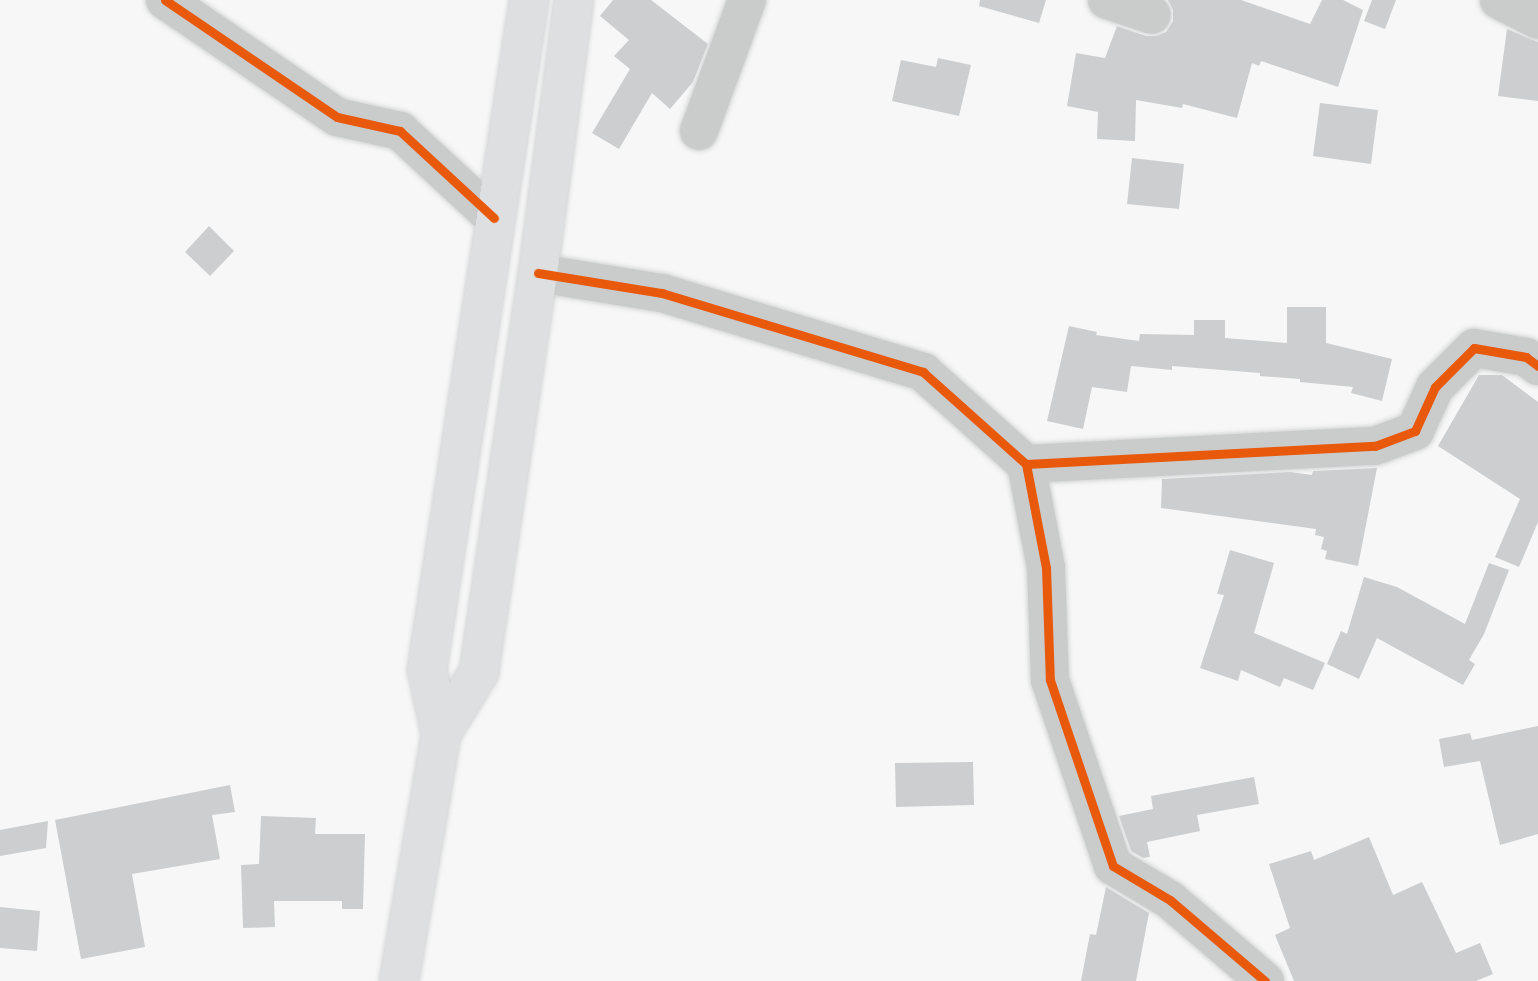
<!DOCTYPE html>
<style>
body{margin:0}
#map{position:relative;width:1538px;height:981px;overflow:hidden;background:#f7f7f7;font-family:Manrope,sans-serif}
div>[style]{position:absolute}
.building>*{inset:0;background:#cccecf}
.roads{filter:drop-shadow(0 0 2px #d3d4d5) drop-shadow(0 0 2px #d3d4d5)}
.minor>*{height:38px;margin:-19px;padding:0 19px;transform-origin:19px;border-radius:19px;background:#cacccc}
.major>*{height:38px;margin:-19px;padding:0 19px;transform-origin:19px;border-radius:19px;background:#dedfe0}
.cycleway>*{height:9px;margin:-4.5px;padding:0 4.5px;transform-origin:4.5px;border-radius:4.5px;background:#e8590c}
span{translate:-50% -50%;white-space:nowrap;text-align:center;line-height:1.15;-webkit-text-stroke:7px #fff;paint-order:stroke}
</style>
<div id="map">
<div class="building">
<i style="clip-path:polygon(613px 0,651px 0,708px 44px,693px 82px,670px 109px,652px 93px,619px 149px,592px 133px,630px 69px,614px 56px,629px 40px,600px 16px)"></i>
<i style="clip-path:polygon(980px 0,1046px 0,1039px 23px,979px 6px)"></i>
<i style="clip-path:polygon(1168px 0,1241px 0,1310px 24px,1322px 0,1343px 0,1363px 10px,1338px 87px,1261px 61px,1259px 66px,1252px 63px,1237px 118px,1183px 104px,1182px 108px,1136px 100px,1135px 141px,1097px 139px,1098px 112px,1067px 106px,1076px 53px,1105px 58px,1117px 26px,1146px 36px,1156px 36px,1166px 32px,1173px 21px,1173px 10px)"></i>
<i style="clip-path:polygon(1372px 0,1396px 0,1385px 29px,1364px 21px)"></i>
<i style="clip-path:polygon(1507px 29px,1538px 42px,1538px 101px,1498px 96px)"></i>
<i style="clip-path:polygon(938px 58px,971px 65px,959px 116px,892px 101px,901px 60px,936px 67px)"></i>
<i style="clip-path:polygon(1320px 103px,1378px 110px,1371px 164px,1313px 156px)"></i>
<i style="clip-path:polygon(1132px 158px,1184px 164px,1179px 209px,1127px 204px)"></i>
<i style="clip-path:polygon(209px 226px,234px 251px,210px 276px,185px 252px)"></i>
<i style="clip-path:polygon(1287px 307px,1326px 307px,1326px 343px,1392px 359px,1382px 401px,1351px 393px,1353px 387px,1300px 382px,1300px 379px,1260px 376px,1260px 373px,1172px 366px,1172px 370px,1131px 366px,1127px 392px,1092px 387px,1083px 429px,1047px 421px,1069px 326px,1097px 332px,1096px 335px,1139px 341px,1140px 334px,1194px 335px,1194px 320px,1225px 320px,1225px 338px,1287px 343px)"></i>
<i style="clip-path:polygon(1479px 375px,1502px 375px,1538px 402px,1538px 522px,1519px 567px,1495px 557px,1520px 499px,1438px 446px)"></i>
<i style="clip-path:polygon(1377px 468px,1358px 566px,1325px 559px,1327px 551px,1321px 549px,1324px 537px,1315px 535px,1316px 529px,1161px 508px,1162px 479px,1290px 472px,1312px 475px,1313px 471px)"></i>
<i style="clip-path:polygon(1230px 550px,1274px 563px,1254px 633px,1325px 663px,1313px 690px,1284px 678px,1280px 687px,1241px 670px,1238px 681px,1200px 668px,1224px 595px,1217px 594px)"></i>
<i style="clip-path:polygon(1489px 563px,1509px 570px,1484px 634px,1469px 660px,1475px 664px,1463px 685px,1377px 638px,1359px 679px,1327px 664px,1341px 631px,1347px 634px,1364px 577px,1397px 587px,1465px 624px)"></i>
<i style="clip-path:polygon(1538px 726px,1538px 834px,1500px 845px,1480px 761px,1444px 767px,1439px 739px,1470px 733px,1472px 740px)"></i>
<i style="clip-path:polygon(973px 762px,974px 805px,896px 807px,895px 763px)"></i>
<i style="clip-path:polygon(1254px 777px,1259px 804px,1197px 815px,1200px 831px,1147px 842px,1150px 857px,1143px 858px,1131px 851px,1119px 816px,1153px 809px,1151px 796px)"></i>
<i style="clip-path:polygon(230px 785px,235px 812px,212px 815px,220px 859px,132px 874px,145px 947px,81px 959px,55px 820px)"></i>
<i style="clip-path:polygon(261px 816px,316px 818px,315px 834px,365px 834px,363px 909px,342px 909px,342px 901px,274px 901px,275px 927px,243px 928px,241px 865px,259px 864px)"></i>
<i style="clip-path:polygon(48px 821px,46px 848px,0 856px,0 830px)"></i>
<i style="clip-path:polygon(1369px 837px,1393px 895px,1422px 882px,1456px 953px,1480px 943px,1493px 974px,1476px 981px,1294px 981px,1275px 935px,1290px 928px,1269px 864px,1311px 851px,1314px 860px)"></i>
<i style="clip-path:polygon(1106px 887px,1149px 913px,1136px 981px,1081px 981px,1090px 934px,1096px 935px)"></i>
<i style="clip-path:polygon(0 907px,40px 911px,37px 951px,0 948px)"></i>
</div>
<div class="roads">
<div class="minor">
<i style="left:165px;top:0;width:208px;rotate:34.2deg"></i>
<i style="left:337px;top:117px;width:65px;rotate:12.5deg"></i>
<i style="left:400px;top:131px;width:128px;rotate:42.8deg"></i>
<i style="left:1107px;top:0;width:47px;rotate:18.4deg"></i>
<i style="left:1499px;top:0;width:44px;rotate:27.1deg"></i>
<i style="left:699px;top:131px;width:140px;rotate:-69.9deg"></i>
<i style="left:538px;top:273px;width:126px;rotate:9.2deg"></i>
<i style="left:662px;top:293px;width:273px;rotate:16.8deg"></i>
<i style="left:923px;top:372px;width:138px;rotate:41.8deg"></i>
<i style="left:1026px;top:464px;width:106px;rotate:79.1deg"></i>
<i style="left:1046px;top:568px;width:112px;rotate:88deg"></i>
<i style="left:1050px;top:680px;width:196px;rotate:71.3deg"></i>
<i style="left:1113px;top:866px;width:66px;rotate:30.8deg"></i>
<i style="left:1170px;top:900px;width:125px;rotate:40.5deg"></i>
<i style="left:1026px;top:464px;width:349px;rotate:-3deg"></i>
<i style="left:1375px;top:446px;width:43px;rotate:-20.6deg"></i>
<i style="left:1415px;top:431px;width:48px;rotate:-65.6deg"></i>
<i style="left:1435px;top:387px;width:55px;rotate:-45deg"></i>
<i style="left:1474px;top:348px;width:53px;rotate:9.8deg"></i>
<i style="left:1526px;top:357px;width:15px;rotate:37deg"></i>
</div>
<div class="major">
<i style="left:441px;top:734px;width:73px;rotate:-58.5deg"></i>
<i style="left:479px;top:672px;width:403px;rotate:-81.6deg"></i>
<i style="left:538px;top:273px;width:275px;rotate:-82.5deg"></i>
<i style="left:399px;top:981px;width:251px;rotate:-80.3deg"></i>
<i style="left:441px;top:734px;width:66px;rotate:-102.3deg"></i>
<i style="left:427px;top:670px;width:678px;rotate:-81.34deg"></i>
</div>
</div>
<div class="cycleway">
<i style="left:165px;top:0;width:208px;rotate:34.2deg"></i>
<i style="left:337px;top:117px;width:65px;rotate:12.5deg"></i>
<i style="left:400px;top:131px;width:128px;rotate:42.8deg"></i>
<i style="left:538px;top:273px;width:126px;rotate:9.2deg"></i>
<i style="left:662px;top:293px;width:273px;rotate:16.8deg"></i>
<i style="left:923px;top:372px;width:138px;rotate:41.8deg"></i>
<i style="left:1026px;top:464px;width:106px;rotate:79.1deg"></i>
<i style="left:1046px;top:568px;width:112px;rotate:88deg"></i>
<i style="left:1050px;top:680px;width:196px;rotate:71.3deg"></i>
<i style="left:1113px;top:866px;width:66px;rotate:30.8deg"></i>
<i style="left:1170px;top:900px;width:125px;rotate:40.5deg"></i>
<i style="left:1026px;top:464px;width:349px;rotate:-3deg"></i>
<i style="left:1375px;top:446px;width:43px;rotate:-20.6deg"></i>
<i style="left:1415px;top:431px;width:48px;rotate:-65.6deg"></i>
<i style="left:1435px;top:387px;width:55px;rotate:-45deg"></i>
<i style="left:1474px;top:348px;width:53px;rotate:9.8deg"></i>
<i style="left:1526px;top:357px;width:15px;rotate:37deg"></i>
</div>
</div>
